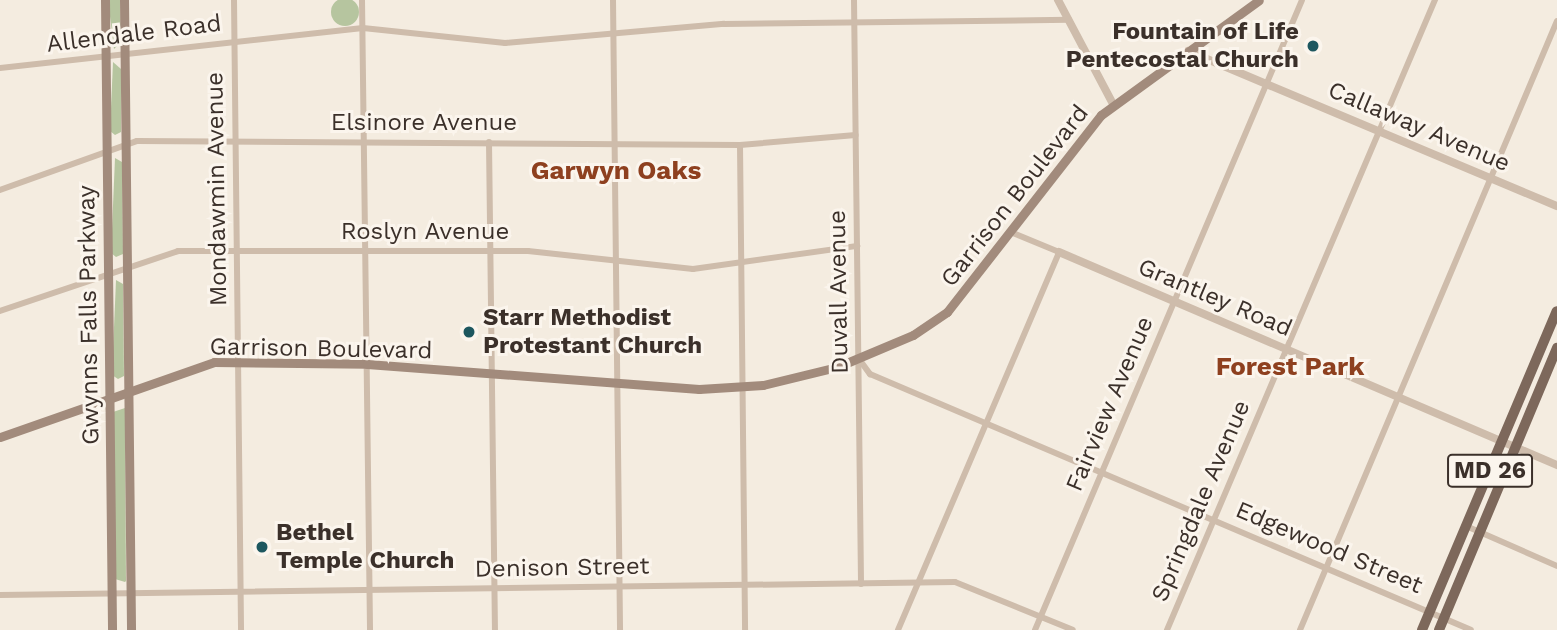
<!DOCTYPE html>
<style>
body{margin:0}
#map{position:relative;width:1557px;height:630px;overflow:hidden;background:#f4ece0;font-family:"Work Sans",sans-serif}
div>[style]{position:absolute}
.green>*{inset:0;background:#b6c59f}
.round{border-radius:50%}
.minor>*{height:6px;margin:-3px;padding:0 3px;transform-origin:3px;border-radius:3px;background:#cebcab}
.tertiary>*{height:8px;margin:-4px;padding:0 4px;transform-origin:4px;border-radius:4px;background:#cebcab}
.secondary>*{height:9px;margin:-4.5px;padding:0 4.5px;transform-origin:4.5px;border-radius:4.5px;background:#a28b7c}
.primary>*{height:10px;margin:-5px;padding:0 5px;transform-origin:5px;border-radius:5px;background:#7d685b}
.dots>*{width:19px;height:19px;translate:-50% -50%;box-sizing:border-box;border:4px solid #fbf5ed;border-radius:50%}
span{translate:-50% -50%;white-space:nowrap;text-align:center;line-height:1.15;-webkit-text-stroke:6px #fbf5ed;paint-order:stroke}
.shield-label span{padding:2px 5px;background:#fbf5ed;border:2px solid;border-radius:5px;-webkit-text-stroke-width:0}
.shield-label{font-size:23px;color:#3b302a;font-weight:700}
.poi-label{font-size:24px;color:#3b302a;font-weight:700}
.right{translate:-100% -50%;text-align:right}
.left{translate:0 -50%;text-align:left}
.street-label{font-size:24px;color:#3b302a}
.neighbourhood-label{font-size:26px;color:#8e401f;font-weight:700}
</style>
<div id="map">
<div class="green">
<i class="round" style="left:331px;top:-2px;width:28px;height:28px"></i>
<i style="clip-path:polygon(108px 0,120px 0,121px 42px,114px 49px)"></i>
<i style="clip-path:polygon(113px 62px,121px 69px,121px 132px,115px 135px,110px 131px)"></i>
<i style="clip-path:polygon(115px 158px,122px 162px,123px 254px,116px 257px,111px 253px)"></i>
<i style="clip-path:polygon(116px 280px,123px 284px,124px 376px,118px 379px,112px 375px)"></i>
<i style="clip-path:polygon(125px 408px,126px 581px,125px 582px,115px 579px,113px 412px)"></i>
</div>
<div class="minor">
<i style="left:234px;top:0;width:630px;rotate:89.36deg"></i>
<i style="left:362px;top:0;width:630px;rotate:89.27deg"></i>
<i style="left:613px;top:0;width:630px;rotate:89.36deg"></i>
<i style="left:854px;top:0;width:584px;rotate:89.31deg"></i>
<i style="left:0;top:68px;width:365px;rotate:-6.3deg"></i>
<i style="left:363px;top:28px;width:143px;rotate:6deg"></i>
<i style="left:505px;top:43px;width:220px;rotate:-5deg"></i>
<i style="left:724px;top:24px;width:345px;rotate:-0.7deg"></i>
<i style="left:489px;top:142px;width:488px;rotate:89.3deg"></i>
<i style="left:740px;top:145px;width:485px;rotate:89.4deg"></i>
<i style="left:0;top:190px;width:145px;rotate:-19.7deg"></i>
<i style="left:137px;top:141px;width:603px;rotate:0.38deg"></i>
<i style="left:740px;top:145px;width:116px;rotate:-4.9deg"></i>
<i style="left:0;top:311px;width:188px;rotate:-18.6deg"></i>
<i style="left:178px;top:251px;width:350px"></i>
<i style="left:528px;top:251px;width:166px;rotate:6.2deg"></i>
<i style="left:693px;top:269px;width:166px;rotate:-8deg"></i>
<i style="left:859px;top:359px;width:19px;rotate:54deg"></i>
<i style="left:870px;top:374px;width:653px;rotate:23.07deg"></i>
<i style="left:1466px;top:526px;width:99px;rotate:23.7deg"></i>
<i style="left:0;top:595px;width:955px;rotate:-0.78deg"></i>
<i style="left:955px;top:582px;width:127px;rotate:22.1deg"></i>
<i style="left:898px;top:630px;width:411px;rotate:-66.9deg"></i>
<i style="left:1059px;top:252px;width:50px;rotate:-157.6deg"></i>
<i style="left:1035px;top:630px;width:684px;rotate:-67.03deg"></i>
<i style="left:1167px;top:630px;width:685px;rotate:-66.96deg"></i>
<i style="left:1300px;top:630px;width:661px;rotate:-67.12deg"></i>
</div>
<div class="tertiary">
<i style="left:1058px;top:0;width:118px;rotate:62.1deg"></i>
<i style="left:1188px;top:51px;width:400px;rotate:22.8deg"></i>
<i style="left:1059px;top:252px;width:542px;rotate:23.16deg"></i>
</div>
<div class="secondary">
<i style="left:105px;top:0;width:630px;rotate:89.36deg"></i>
<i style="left:124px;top:0;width:630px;rotate:89.36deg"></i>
<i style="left:0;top:437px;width:227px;rotate:-19.3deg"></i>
<i style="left:214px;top:362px;width:153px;rotate:0.7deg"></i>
<i style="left:367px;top:364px;width:333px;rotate:4.3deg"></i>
<i style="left:699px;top:389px;width:64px;rotate:-3.6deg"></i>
<i style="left:763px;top:385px;width:76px;rotate:-13.7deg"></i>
<i style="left:837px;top:367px;width:82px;rotate:-22.8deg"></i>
<i style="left:913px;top:335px;width:41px;rotate:-34.1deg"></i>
<i style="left:947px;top:312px;width:250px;rotate:-52deg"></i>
<i style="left:1101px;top:115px;width:195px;rotate:-36deg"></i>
</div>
<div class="primary">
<i style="left:1422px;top:630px;width:346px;rotate:-67.1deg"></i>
<i style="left:1439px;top:630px;width:306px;rotate:-67.3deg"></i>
</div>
<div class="dots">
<i style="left:1313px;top:46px;background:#1d575f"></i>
<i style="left:469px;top:332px;background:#1d575f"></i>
<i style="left:262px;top:547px;background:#1d575f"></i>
</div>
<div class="shield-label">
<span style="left:1490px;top:471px">MD 26</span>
</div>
<div class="poi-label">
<span class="right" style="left:1299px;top:46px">Fountain of Life<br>Pentecostal Church</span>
<span class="left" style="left:483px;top:332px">Starr Methodist<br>Protestant Church</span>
<span class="left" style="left:276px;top:547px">Bethel<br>Temple Church</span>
</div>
<div class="street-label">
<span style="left:134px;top:34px;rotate:-7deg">Allendale Road</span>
<span style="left:424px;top:123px">Elsinore Avenue</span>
<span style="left:1419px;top:127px;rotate:23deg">Callaway Avenue</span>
<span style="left:217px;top:189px;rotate:-91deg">Mondawmin Avenue</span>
<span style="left:1015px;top:196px;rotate:-52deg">Garrison Boulevard</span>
<span style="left:425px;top:232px">Roslyn Avenue</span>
<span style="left:839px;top:292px;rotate:-91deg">Duvall Avenue</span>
<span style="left:1215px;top:298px;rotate:23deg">Grantley Road</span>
<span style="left:89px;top:315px;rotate:-91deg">Gwynns Falls Parkway</span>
<span style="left:321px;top:349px;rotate:1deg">Garrison Boulevard</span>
<span style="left:1110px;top:404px;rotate:-67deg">Fairview Avenue</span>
<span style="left:1201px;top:501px;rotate:-67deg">Springdale Avenue</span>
<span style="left:1329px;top:548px;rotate:23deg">Edgewood Street</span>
<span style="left:562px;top:568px;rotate:-1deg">Denison Street</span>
</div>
<div class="neighbourhood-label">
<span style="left:616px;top:171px">Garwyn Oaks</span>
<span style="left:1290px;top:367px">Forest Park</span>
</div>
</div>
